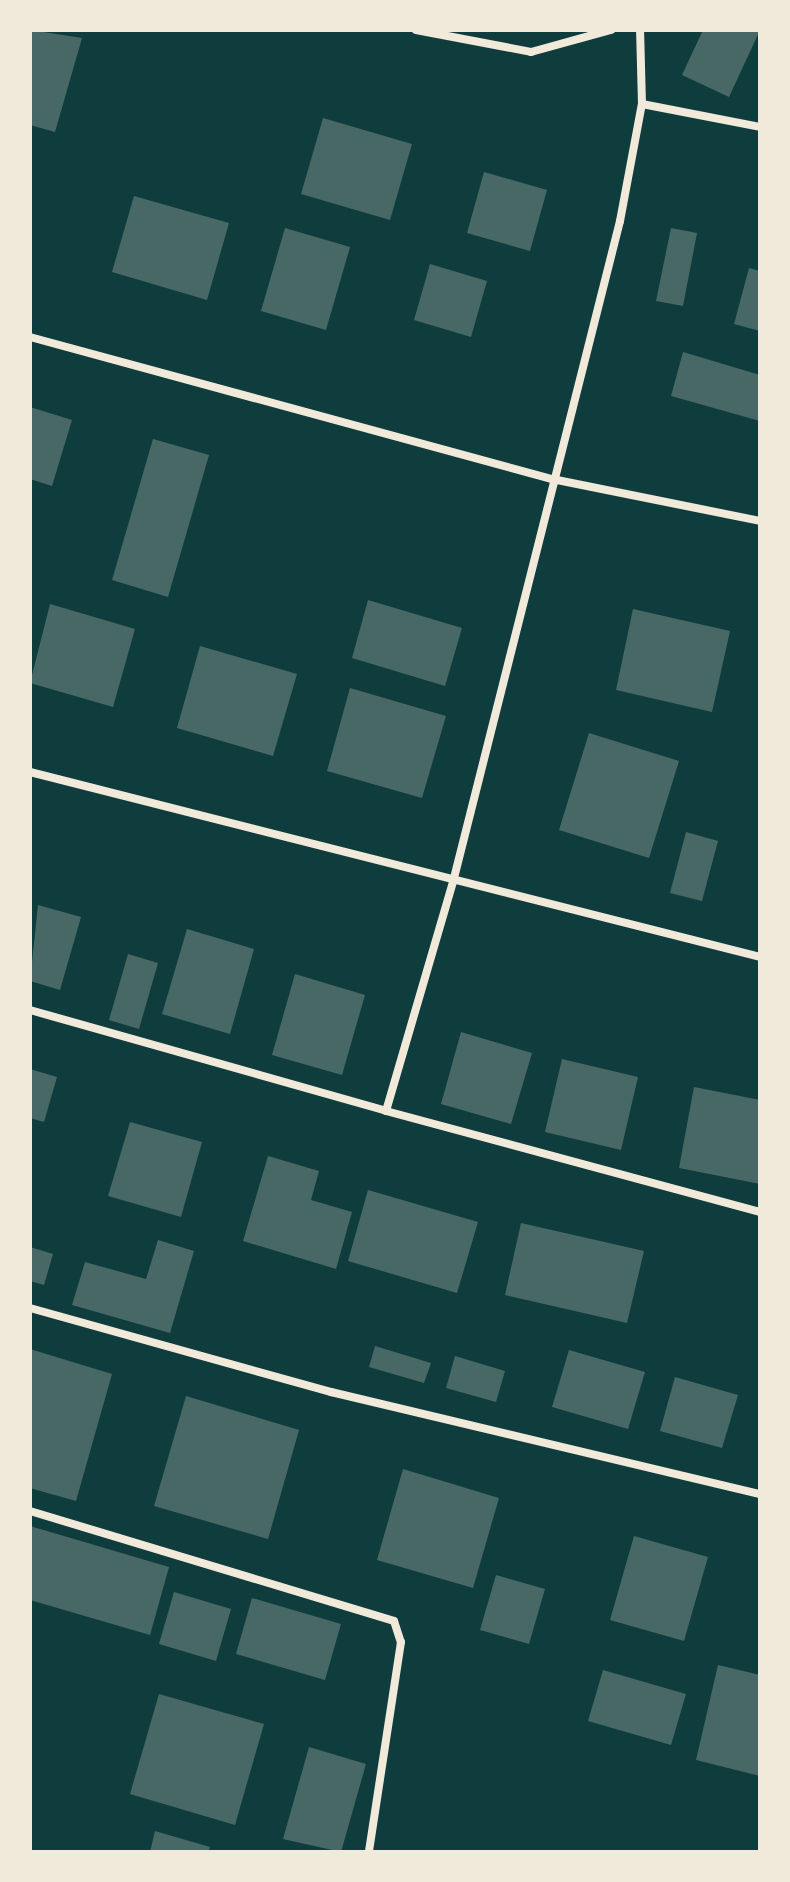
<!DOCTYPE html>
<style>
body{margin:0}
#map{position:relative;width:790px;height:1882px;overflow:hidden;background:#0f3d3e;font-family:Poppins,sans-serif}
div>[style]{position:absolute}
.building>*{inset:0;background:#486865}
.minor>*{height:8px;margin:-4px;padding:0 4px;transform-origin:4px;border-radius:4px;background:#f1e9da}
span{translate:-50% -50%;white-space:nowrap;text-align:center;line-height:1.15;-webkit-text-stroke:8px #f1e9da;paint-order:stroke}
.frame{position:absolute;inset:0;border:32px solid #f1e9da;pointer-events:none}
</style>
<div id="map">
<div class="building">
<i style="clip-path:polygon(30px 30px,82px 38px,55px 132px,30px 125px)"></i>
<i style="clip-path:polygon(703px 30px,760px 30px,729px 97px,682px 75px)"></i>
<i style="clip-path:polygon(323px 118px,412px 144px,390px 220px,301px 194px)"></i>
<i style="clip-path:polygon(484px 172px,547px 190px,530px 251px,467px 233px)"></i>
<i style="clip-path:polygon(134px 196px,229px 223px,207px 300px,112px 272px)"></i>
<i style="clip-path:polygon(285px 228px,350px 247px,326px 330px,261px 311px)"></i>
<i style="clip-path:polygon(671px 228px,697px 233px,683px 306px,656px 301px)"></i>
<i style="clip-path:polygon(430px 264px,487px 281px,471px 337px,414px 320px)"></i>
<i style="clip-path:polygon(749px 268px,760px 271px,760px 331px,734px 324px)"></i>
<i style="clip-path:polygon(683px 352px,760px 375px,760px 421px,671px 396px)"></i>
<i style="clip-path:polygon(30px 407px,72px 420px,52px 486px,30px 479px)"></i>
<i style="clip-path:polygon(153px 439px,209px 455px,168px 597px,112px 580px)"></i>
<i style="clip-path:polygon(368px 600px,462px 628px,445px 686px,352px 658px)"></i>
<i style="clip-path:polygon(50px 604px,135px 629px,113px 707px,30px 683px)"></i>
<i style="clip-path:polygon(633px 609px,730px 631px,712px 712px,616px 690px)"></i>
<i style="clip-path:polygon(200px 646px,297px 674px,273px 756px,177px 728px)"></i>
<i style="clip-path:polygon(350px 688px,446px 716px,422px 798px,327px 771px)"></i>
<i style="clip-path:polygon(589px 733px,679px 761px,649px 858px,559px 830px)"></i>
<i style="clip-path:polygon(686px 832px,718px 841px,702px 901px,670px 893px)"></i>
<i style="clip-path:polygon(38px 905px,81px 917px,60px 990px,30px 981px)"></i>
<i style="clip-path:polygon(187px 929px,254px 949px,230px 1034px,162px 1014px)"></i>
<i style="clip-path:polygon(128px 954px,158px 963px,139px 1029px,109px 1020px)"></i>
<i style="clip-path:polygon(295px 974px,365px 995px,342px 1075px,272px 1055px)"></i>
<i style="clip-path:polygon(461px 1032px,532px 1053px,511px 1124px,441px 1104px)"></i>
<i style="clip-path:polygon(562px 1059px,638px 1077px,621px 1150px,545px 1132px)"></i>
<i style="clip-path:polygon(30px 1069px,57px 1077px,44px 1122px,30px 1118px)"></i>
<i style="clip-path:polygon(694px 1087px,760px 1100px,760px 1184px,679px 1168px)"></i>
<i style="clip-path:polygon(130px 1122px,202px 1142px,181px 1217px,108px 1196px)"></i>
<i style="clip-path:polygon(268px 1156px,319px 1171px,311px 1200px,352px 1212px,336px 1269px,243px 1241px)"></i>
<i style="clip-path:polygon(368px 1190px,478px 1222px,457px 1293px,348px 1261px)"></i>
<i style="clip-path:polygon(521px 1223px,644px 1251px,627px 1323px,505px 1295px)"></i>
<i style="clip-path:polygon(158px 1240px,194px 1251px,170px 1333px,72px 1305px,85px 1262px,146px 1279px)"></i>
<i style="clip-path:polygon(30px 1247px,53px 1254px,44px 1285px,30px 1281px)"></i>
<i style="clip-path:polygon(375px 1346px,431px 1363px,424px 1383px,369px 1367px)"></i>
<i style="clip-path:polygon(30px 1349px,112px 1374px,76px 1501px,30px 1488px)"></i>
<i style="clip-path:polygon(569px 1350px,645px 1372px,628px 1429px,552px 1407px)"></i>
<i style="clip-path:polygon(455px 1356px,505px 1371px,496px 1402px,446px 1388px)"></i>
<i style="clip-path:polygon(675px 1377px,738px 1395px,722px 1448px,660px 1431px)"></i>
<i style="clip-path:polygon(186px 1396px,299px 1430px,268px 1539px,154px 1506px)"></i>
<i style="clip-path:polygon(403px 1469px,499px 1498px,473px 1588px,377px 1560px)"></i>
<i style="clip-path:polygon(30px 1526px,169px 1567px,150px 1635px,30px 1600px)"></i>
<i style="clip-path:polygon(634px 1536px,708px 1557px,684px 1641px,610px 1620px)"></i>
<i style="clip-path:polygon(496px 1575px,545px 1589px,529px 1644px,480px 1630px)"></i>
<i style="clip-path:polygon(174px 1592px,231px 1609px,216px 1661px,159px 1644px)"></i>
<i style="clip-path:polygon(252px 1598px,341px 1624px,325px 1680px,236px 1654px)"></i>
<i style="clip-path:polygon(718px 1665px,760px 1675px,760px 1776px,696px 1760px)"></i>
<i style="clip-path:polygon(603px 1670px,686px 1694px,671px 1745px,588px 1721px)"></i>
<i style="clip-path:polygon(159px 1694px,264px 1724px,235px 1825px,130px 1794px)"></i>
<i style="clip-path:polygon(309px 1747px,366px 1764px,341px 1852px,283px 1839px)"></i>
<i style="clip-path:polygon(155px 1831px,210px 1847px,208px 1852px,150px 1852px)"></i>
</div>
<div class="minor">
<i style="left:416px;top:30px;width:117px;rotate:10.8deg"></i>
<i style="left:531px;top:52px;width:83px;rotate:-15.4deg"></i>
<i style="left:642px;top:104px;width:120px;rotate:11deg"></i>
<i style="left:30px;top:337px;width:541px;rotate:15.22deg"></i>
<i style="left:552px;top:479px;width:212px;rotate:11.4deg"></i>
<i style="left:30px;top:772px;width:753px;rotate:14.22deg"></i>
<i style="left:30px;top:1010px;width:370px;rotate:15.8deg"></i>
<i style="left:386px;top:1111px;width:239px;rotate:-73.7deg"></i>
<i style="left:453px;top:882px;width:682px;rotate:-75.82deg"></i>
<i style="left:620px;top:221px;width:119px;rotate:-79.4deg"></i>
<i style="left:642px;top:104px;width:74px;rotate:-91.5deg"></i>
<i style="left:386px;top:1111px;width:387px;rotate:15.1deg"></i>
<i style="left:30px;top:1308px;width:313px;rotate:15.6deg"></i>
<i style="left:331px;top:1392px;width:441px;rotate:13.4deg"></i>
<i style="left:30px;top:1511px;width:380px;rotate:16.8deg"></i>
<i style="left:394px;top:1621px;width:22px;rotate:72deg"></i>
<i style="left:401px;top:1642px;width:212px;rotate:98.7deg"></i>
</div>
<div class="frame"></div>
</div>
